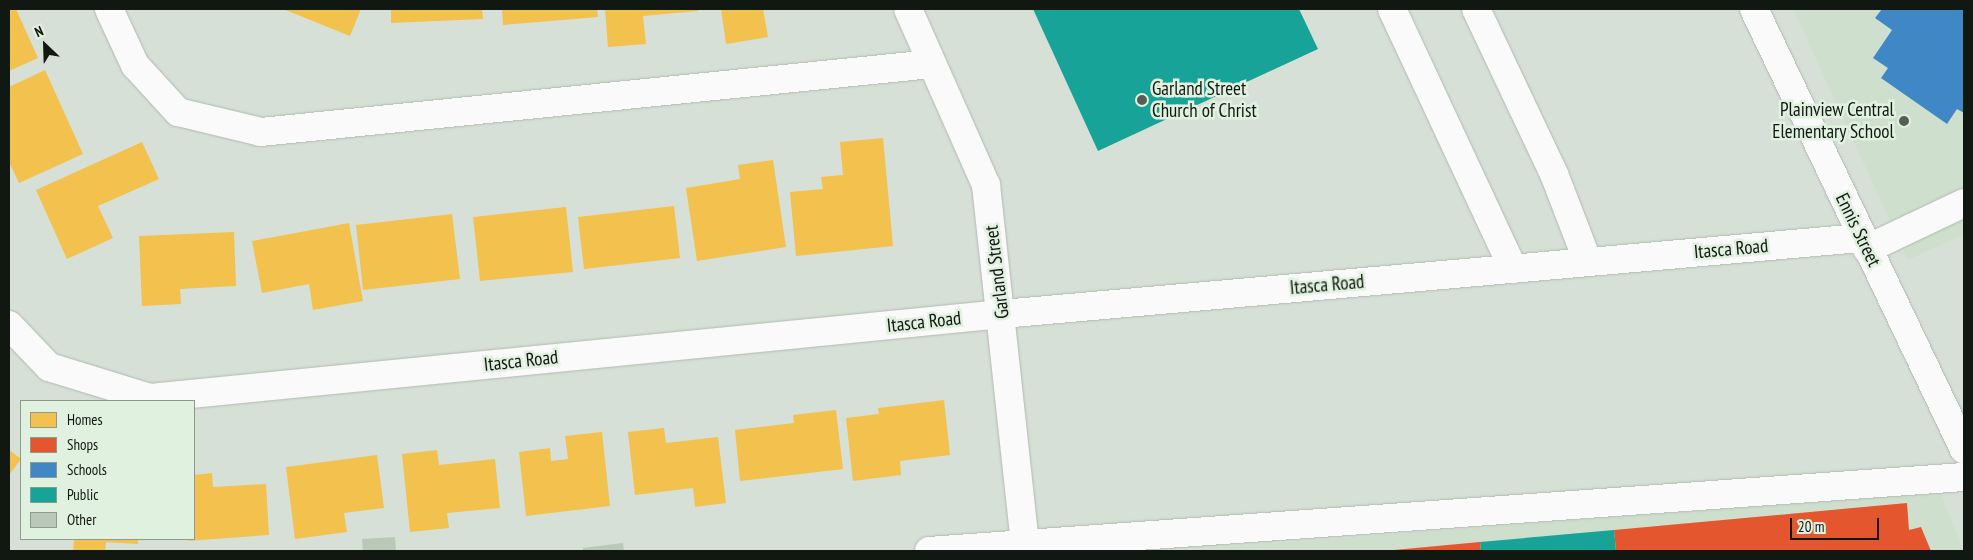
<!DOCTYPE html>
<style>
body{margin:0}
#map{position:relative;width:1973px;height:560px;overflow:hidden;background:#d6e0d6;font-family:"PT Sans Narrow",sans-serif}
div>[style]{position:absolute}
.built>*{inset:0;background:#cedfcd}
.homes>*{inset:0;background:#f2c14e}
.shops>*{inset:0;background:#e4572e}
.schools>*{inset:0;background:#3f88c5}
.public>*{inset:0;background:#17a398}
.building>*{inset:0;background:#b9c8b9}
.roads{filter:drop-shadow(0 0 1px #b1b9b1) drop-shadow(0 0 1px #b1b9b1)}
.minor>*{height:28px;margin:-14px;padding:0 14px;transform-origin:14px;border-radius:14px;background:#f9faf9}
.major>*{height:28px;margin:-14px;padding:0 14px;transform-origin:14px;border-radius:14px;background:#f9faf9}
.dots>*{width:14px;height:14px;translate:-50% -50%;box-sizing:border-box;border:2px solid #e0f1df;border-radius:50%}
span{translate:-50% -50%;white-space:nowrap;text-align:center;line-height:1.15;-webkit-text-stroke:5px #e0f1df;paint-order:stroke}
.poi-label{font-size:19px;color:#111711}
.left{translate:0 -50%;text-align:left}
.right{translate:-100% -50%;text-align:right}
.street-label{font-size:19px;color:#111711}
.frame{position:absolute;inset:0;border:10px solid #111711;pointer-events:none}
.legend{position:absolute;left:20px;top:400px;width:175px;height:140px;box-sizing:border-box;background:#e0f1df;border:1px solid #8d9a8d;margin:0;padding:6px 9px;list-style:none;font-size:15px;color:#111711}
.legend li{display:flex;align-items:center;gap:10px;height:25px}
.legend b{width:25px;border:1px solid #8d9a8d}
.north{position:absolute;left:20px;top:20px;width:50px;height:50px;-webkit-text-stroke:4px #e0f1df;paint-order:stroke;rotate:336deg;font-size:14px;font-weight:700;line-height:20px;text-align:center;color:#111711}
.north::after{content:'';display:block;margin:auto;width:18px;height:22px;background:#111711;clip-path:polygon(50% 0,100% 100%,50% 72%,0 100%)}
.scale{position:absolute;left:1790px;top:518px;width:89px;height:22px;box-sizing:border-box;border:2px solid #111711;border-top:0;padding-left:6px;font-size:15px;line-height:18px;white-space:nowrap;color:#111711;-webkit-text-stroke:4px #e0f1df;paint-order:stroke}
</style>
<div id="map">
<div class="built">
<i style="clip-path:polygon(1793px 9px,1964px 9px,1964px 234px,1908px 260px)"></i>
<i style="clip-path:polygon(1940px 492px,1964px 551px,1178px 551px)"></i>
</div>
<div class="homes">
<i style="clip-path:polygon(9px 9px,16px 9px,38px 58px,9px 71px)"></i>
<i style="clip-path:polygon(283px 9px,361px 9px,350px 36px)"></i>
<i style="clip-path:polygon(391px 9px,482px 9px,483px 19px,391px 23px)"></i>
<i style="clip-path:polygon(502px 9px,597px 9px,598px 17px,503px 25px)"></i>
<i style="clip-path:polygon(605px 9px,698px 9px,698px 11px,643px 16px,646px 44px,608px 47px)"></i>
<i style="clip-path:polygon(721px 9px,763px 9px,768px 37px,726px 44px)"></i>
<i style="clip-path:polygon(45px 70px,83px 154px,19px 183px,9px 162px,9px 87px)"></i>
<i style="clip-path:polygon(883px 138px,893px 246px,796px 256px,790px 192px,823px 189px,821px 177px,843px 175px,840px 142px)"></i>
<i style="clip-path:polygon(142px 142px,159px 179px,98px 206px,113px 238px,67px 259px,36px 190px)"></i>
<i style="clip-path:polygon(773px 160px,786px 247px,697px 261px,686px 188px,740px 179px,738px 165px)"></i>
<i style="clip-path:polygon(674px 206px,680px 258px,584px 269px,578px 217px)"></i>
<i style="clip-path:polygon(566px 207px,573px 272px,480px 281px,473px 217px)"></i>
<i style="clip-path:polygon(452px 214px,460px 279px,363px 290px,356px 225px)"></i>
<i style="clip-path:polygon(349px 223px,363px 301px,313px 310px,309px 284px,262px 293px,252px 241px)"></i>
<i style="clip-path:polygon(234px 232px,236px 286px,180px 289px,181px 304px,142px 306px,139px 236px)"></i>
<i style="clip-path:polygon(944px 400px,950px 455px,900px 461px,901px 475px,853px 481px,846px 418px,879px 414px,878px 408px)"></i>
<i style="clip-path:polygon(836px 410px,843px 469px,740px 481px,735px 430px,794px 423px,793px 415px)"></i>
<i style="clip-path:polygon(664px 428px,666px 443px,718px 437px,726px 503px,695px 507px,693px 488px,635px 495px,628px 432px)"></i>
<i style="clip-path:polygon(602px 432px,610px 506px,526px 516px,519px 452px,550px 448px,551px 461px,568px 459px,565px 436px)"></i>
<i style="clip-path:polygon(9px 450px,21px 459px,9px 475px)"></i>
<i style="clip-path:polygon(437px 450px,439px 465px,495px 459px,500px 508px,447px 513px,449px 528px,410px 532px,402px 454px)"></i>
<i style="clip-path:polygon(377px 455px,384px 508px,344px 513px,347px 532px,295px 539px,286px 467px)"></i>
<i style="clip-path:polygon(212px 473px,213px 487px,266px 484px,269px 535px,186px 541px,194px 539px,194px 475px)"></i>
<i style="clip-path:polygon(74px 539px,138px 539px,138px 544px,106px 542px,105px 551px,73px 551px)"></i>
</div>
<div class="shops">
<i style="clip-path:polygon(1907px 503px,1909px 530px,1921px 527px,1931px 551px,1616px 551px,1614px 530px)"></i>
<i style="clip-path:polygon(1480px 542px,1481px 551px,1394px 551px,1394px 550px)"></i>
</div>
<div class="schools">
<i style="clip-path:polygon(1882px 9px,1964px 9px,1964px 113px,1957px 109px,1947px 124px,1881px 78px,1888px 68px,1873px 58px,1892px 30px,1875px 18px)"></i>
</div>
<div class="public">
<i style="clip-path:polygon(1033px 9px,1299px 9px,1318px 49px,1098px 151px)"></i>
<i style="clip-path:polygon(1614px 530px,1616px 551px,1481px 551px,1480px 542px)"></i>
</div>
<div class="building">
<i style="clip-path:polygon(395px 537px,396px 551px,363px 551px,362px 539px)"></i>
<i style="clip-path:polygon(623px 543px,624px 551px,583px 551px,583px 548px)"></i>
</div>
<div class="roads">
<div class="minor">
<i style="left:109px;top:9px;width:62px;rotate:65.1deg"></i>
<i style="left:135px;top:65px;width:64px;rotate:47.5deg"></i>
<i style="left:178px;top:112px;width:85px;rotate:13.5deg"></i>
<i style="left:261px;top:132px;width:674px;rotate:-5.79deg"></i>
<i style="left:908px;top:9px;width:193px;rotate:66.1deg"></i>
<i style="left:986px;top:185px;width:368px;rotate:83.8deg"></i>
<i style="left:1392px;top:9px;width:287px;rotate:65deg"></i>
<i style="left:1476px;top:9px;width:183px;rotate:64.7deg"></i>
<i style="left:1554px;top:174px;width:94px;rotate:68.9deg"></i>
<i style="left:1867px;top:249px;width:107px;rotate:-25.4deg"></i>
<i style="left:9px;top:325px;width:58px;rotate:46.4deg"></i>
<i style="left:49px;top:367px;width:106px;rotate:17.1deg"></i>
<i style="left:150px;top:398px;width:856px;rotate:-5.63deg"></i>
<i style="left:1002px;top:314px;width:862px;rotate:-5.06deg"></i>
<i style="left:929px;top:551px;width:1038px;rotate:-4.09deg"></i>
</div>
<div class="major">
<i style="left:1754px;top:9px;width:488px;rotate:64.5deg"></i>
</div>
</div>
<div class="dots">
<i style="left:1142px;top:100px;background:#565d56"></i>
<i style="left:1904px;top:121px;background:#565d56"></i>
</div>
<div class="poi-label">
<span class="left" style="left:1152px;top:100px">Garland Street<br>Church of Christ</span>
<span class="right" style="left:1894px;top:121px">Plainview Central<br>Elementary School</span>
</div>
<div class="street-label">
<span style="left:1858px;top:230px;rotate:64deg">Ennis Street</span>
<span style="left:1731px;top:249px;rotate:-5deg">Itasca Road</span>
<span style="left:997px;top:272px;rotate:-97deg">Garland Street</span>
<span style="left:1327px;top:285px;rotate:-5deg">Itasca Road</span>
<span style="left:924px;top:322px;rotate:-6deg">Itasca Road</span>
<span style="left:521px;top:361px;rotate:-6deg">Itasca Road</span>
</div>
<div class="frame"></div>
<ul class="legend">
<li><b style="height:14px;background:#f2c14e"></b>Homes</li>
<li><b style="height:14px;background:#e4572e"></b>Shops</li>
<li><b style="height:14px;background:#3f88c5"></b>Schools</li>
<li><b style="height:14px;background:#17a398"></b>Public</li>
<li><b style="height:14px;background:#b9c8b9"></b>Other</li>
</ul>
<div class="north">N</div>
<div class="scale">20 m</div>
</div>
